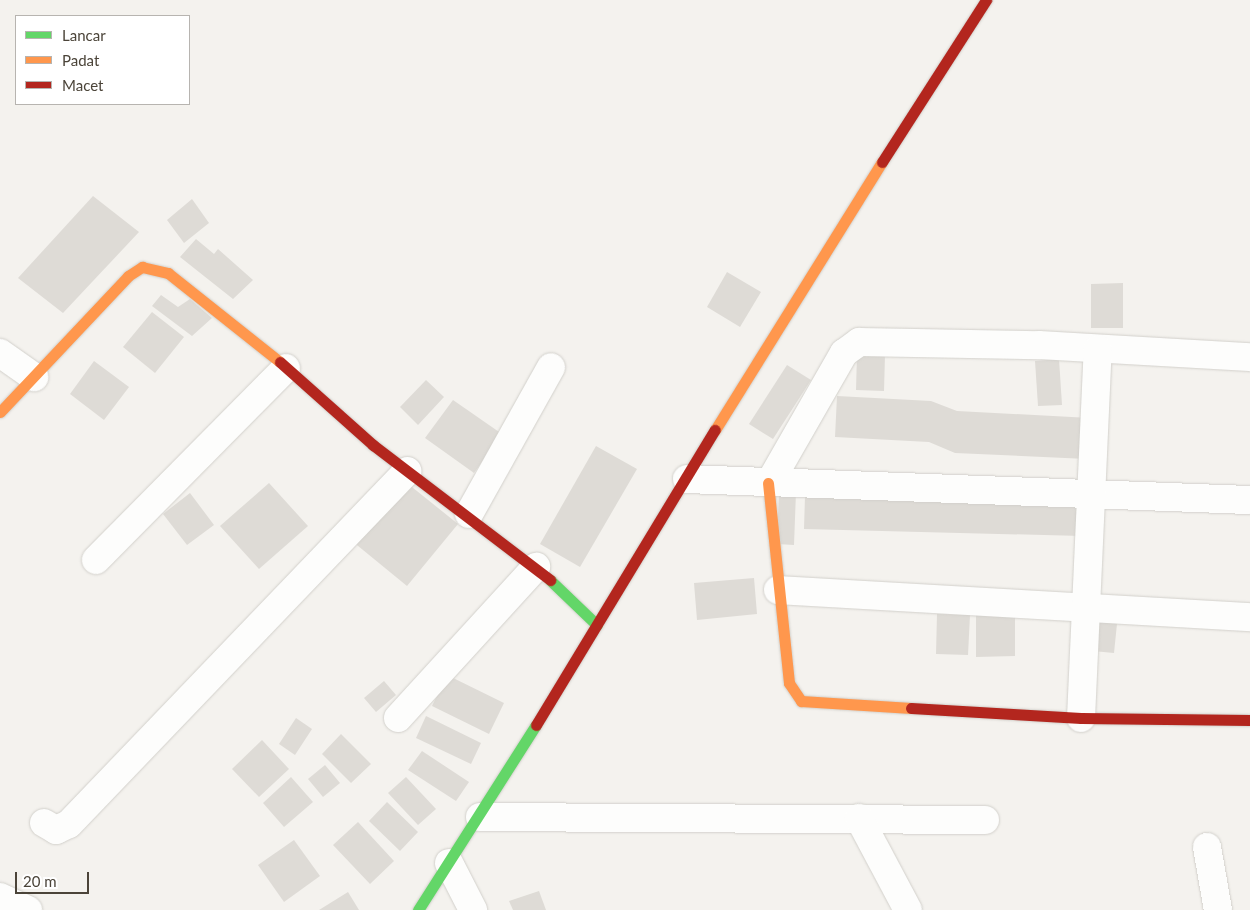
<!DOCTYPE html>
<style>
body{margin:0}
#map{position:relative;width:1250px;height:910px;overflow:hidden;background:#f4f2ee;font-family:Lato,sans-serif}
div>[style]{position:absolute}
.building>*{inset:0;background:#dedbd6}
.roads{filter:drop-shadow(0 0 1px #d2d0cb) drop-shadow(0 0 1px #d2d0cb)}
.street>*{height:28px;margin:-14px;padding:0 14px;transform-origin:14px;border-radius:14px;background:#fdfdfc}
.fast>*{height:11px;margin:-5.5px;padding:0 5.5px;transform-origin:5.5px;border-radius:5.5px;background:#63d668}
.slow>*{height:11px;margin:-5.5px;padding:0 5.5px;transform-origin:5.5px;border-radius:5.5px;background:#ff974d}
.jam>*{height:11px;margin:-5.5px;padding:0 5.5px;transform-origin:5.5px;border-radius:5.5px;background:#b3261e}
span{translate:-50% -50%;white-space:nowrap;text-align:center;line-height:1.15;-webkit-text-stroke:4.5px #fff;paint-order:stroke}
.legend{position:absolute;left:15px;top:15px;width:175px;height:90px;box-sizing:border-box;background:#fff;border:1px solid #b7b4b0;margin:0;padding:6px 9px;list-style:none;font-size:15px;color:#4b4439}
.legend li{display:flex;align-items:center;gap:10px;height:25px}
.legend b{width:25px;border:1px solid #b7b4b0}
.scale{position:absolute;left:15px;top:872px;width:74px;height:22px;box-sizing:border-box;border:2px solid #4b4439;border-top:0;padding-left:6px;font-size:15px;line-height:18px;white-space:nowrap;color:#4b4439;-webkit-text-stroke:4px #fff;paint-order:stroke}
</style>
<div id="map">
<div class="building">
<i style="clip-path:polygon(93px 196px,139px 232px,63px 313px,18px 278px)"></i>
<i style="clip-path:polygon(192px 199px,209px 223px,184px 243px,167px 220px)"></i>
<i style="clip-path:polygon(196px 239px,214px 254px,218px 249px,253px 280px,233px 299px,180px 257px)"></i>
<i style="clip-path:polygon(727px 272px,761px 292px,740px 327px,707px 307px)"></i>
<i style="clip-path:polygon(1123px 283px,1123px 328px,1091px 328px,1091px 284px)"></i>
<i style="clip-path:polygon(161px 295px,178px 307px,190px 299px,212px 318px,192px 336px,152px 306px)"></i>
<i style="clip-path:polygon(152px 312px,184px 337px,155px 373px,123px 347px)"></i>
<i style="clip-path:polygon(857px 354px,885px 355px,884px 391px,856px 390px)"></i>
<i style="clip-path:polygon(1059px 359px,1062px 405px,1038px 406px,1035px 361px)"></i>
<i style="clip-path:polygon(94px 361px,129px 387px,104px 420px,70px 394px)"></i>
<i style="clip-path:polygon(787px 365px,811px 380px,773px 439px,749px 424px)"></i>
<i style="clip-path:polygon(426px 380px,444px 397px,418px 425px,400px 407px)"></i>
<i style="clip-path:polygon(837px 396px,931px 401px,957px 411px,1090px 418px,1087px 459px,955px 453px,929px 442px,835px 437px)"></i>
<i style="clip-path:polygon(453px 400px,502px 434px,474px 473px,425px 438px)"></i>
<i style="clip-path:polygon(596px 446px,637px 469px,580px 567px,540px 544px)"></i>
<i style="clip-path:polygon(402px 479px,458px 524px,407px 586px,352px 541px)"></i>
<i style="clip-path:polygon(269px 483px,308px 526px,259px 569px,220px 526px)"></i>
<i style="clip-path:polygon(779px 491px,796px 492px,794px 545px,777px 544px)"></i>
<i style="clip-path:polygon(190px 493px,214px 525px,187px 545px,163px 514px)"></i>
<i style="clip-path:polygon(805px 496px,1083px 503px,1082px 536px,804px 529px)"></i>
<i style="clip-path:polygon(754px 578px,757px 614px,697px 620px,694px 583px)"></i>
<i style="clip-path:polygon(1097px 611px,1118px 614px,1114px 653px,1093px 651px)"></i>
<i style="clip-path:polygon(937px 614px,970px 615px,968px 655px,936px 654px)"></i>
<i style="clip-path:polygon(976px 615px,1015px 615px,1015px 656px,976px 657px)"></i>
<i style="clip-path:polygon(447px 675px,504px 703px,489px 734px,432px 706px)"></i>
<i style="clip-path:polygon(384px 681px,396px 695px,376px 712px,364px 698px)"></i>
<i style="clip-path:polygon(426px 716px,481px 743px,471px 764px,416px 738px)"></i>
<i style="clip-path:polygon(296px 718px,312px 729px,295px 755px,279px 744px)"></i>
<i style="clip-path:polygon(341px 734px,371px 764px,351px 783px,322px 754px)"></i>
<i style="clip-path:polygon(262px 740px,289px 769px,259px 797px,232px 769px)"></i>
<i style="clip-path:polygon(422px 751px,469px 782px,456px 801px,408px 770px)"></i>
<i style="clip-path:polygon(325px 765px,340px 783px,323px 797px,308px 779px)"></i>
<i style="clip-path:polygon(291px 777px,313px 802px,284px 827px,263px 803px)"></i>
<i style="clip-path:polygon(406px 777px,436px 809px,418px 825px,388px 793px)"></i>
<i style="clip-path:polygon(387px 802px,418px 832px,400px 851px,369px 821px)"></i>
<i style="clip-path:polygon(358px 822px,394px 861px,370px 884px,333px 845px)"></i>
<i style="clip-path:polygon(294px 840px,320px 876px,284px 902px,258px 865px)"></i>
<i style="clip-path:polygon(539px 891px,546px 910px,513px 910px,509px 901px)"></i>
<i style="clip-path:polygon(348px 892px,359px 910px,319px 910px)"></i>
</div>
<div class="roads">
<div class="street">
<i style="left:0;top:353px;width:42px;rotate:35.2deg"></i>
<i style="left:687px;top:479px;width:563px;rotate:2.14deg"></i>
<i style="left:770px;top:482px;width:149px;rotate:-60.2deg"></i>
<i style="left:844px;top:353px;width:19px;rotate:-36deg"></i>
<i style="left:859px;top:342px;width:180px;rotate:1deg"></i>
<i style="left:1039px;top:345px;width:211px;rotate:3.3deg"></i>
<i style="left:469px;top:514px;width:168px;rotate:-60.8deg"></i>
<i style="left:96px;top:560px;width:270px;rotate:-45.3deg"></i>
<i style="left:778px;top:590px;width:473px;rotate:3.3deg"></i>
<i style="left:398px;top:718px;width:205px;rotate:-47.6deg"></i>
<i style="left:1081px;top:718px;width:369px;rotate:-87.4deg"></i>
<i style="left:480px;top:817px;width:505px;rotate:0.34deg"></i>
<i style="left:859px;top:818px;width:104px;rotate:62deg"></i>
<i style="left:44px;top:823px;width:14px;rotate:30deg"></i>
<i style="left:56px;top:830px;width:14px;rotate:-25deg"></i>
<i style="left:69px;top:824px;width:489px;rotate:-46.2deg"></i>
<i style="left:1207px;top:847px;width:64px;rotate:80.1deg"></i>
<i style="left:449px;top:863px;width:53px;rotate:62.9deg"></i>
<i style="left:0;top:897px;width:31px;rotate:25deg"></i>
</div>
<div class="fast">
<i style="left:550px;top:580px;width:65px;rotate:43.8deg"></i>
<i style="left:418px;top:910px;width:219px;rotate:-57.5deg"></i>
</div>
<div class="slow">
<i style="left:0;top:412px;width:187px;rotate:-46.7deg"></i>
<i style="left:128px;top:276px;width:17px;rotate:-33deg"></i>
<i style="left:142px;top:267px;width:27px;rotate:13deg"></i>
<i style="left:168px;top:273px;width:143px;rotate:38.5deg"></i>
<i style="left:715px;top:430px;width:316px;rotate:-58.1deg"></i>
<i style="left:768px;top:483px;width:201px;rotate:84deg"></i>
<i style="left:789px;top:683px;width:22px;rotate:56deg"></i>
<i style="left:801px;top:701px;width:110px;rotate:3.6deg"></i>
</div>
<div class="jam">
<i style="left:882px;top:162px;width:193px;rotate:-57.3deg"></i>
<i style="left:280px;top:362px;width:125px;rotate:41.7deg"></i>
<i style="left:373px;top:445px;width:223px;rotate:37.3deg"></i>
<i style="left:911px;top:708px;width:170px;rotate:3.4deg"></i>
<i style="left:1081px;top:718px;width:169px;rotate:0.7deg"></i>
<i style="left:536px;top:725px;width:345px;rotate:-58.8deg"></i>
</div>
</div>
<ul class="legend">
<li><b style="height:6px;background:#63d668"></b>Lancar</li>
<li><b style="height:6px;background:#ff974d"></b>Padat</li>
<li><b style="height:6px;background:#b3261e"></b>Macet</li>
</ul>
<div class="scale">20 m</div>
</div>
